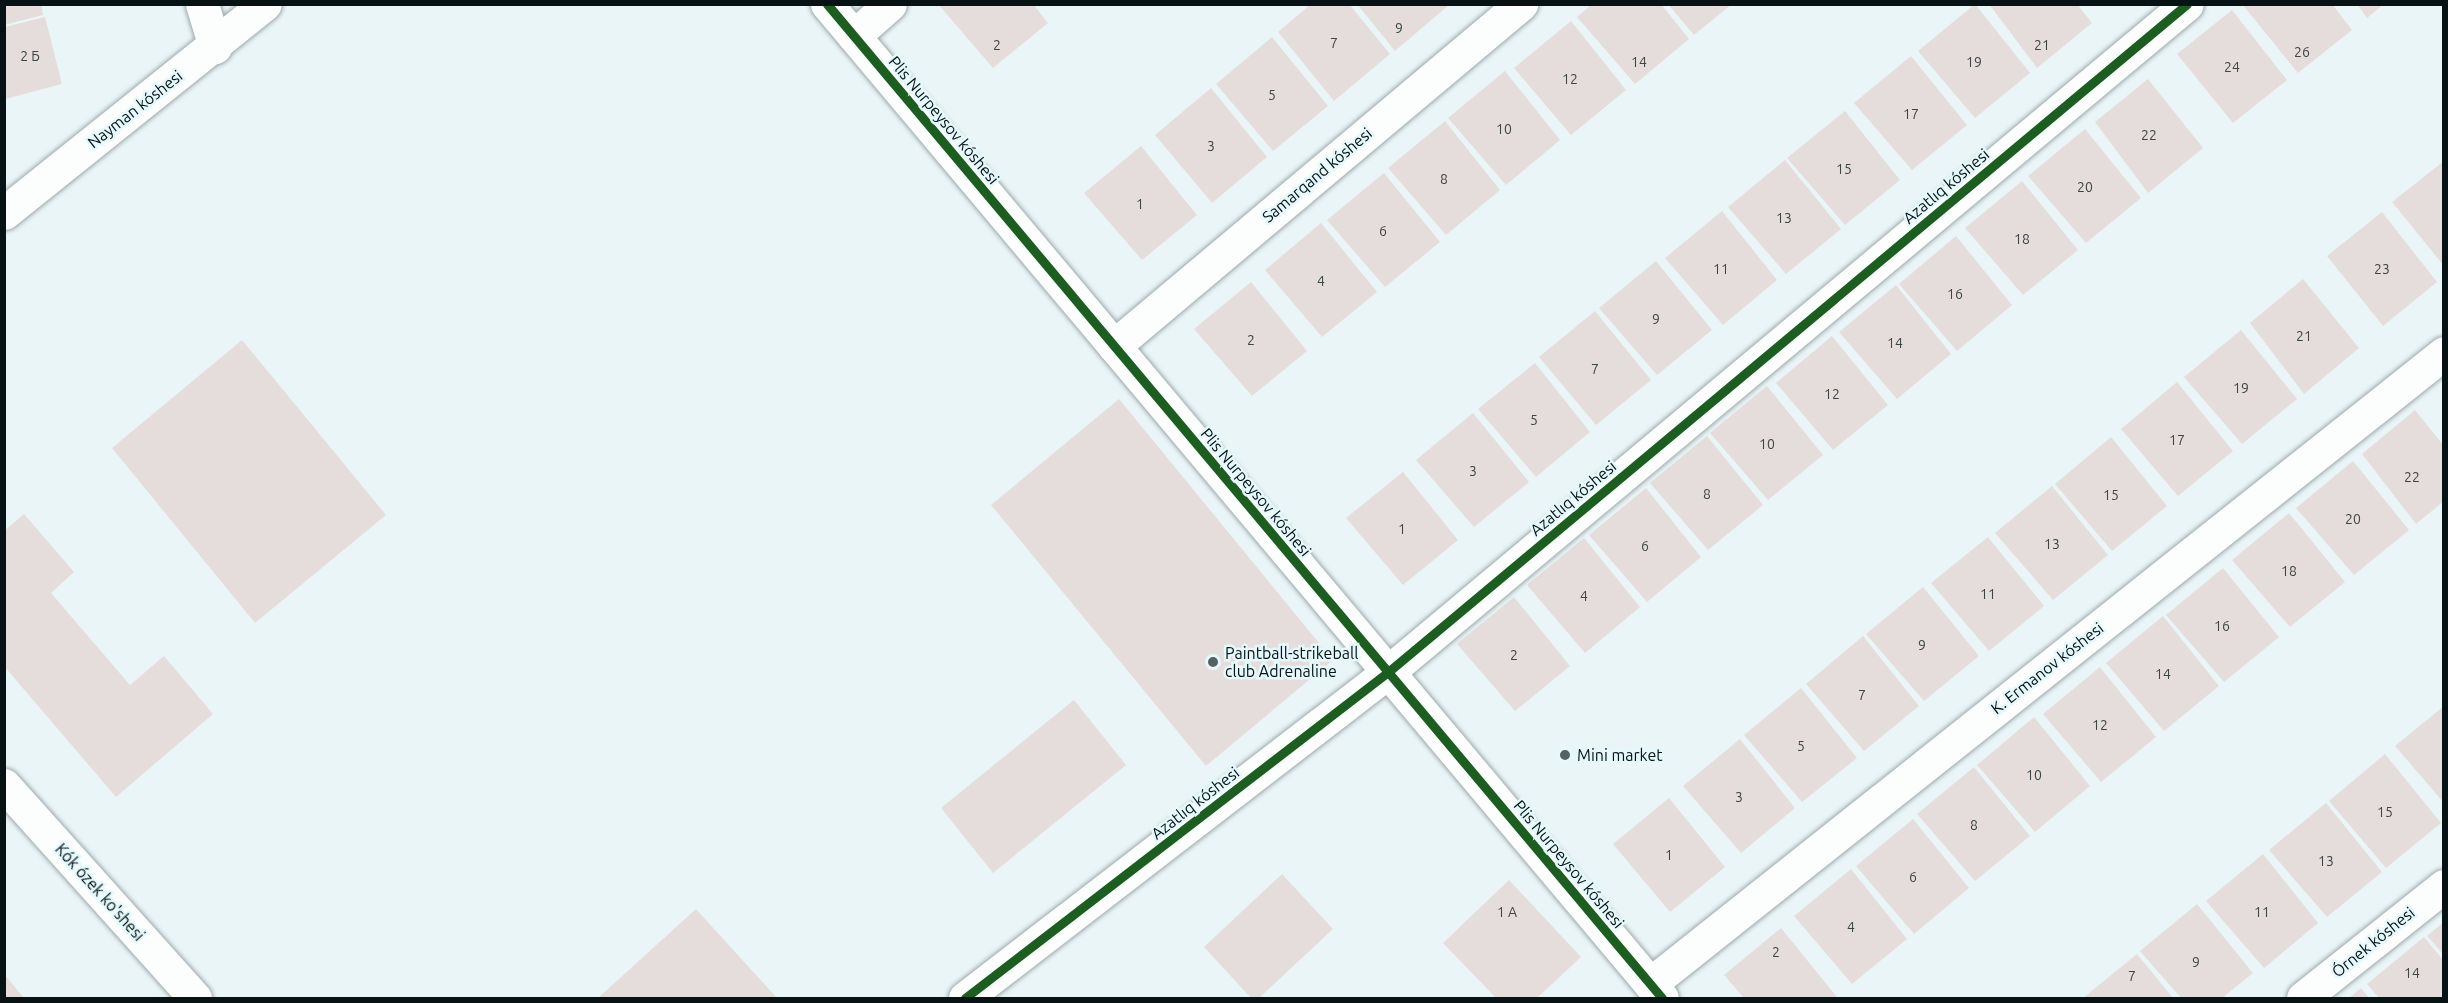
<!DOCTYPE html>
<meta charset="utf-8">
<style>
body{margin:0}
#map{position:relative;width:2448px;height:1003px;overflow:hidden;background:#eaf5f7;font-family:Ubuntu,sans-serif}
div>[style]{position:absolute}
.building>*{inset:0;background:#e5dddb}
.roads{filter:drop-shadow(0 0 2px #9ea9ab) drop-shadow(0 0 2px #9ea9ab)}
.street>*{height:33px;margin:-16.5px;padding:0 16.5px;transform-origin:16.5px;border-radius:16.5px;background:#fcfefe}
.cycleway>*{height:9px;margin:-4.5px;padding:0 4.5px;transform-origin:4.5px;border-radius:4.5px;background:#1b5e20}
.dots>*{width:16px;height:16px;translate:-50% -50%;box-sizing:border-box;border:3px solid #e5f9fc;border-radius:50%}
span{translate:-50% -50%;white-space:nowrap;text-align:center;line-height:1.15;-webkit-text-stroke:5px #e5f9fc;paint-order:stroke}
.number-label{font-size:14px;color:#3e4546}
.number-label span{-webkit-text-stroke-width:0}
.street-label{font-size:16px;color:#071215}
.poi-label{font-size:16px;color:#071215}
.left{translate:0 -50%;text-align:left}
.frame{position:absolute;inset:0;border:6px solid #071215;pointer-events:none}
</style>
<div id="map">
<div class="building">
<i style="clip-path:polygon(4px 4px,41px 4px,43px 15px,4px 25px)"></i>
<i style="clip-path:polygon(938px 4px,1033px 4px,1048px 23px,993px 68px)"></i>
<i style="clip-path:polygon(1311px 4px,1349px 4px,1390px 54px,1334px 101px,1278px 32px)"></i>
<i style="clip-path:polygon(1357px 4px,1450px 4px,1395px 51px)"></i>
<i style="clip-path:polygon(1592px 4px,1661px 4px,1689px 39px,1635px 84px,1577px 17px)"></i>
<i style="clip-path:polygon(1668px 4px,1732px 4px,1694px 35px)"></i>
<i style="clip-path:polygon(1975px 4px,2030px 73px,1975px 118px,1918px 51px)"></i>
<i style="clip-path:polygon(1989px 4px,2077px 4px,2092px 23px,2037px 68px)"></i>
<i style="clip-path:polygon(2242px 4px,2332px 4px,2352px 30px,2298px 73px)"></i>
<i style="clip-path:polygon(2357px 4px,2384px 4px,2367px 18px)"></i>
<i style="clip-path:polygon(2232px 10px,2287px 80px,2233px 123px,2177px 54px)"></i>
<i style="clip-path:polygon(45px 17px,62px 84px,5px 99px,5px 27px)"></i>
<i style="clip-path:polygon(1571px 21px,1626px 90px,1571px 135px,1514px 68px)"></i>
<i style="clip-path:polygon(1272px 37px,1328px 106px,1273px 151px,1216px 84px)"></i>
<i style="clip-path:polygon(1911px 56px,1967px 125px,1912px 170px,1854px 103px)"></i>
<i style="clip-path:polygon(1505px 71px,1560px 140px,1506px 185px,1448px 118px)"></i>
<i style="clip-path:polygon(2148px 79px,2203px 148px,2148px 193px,2095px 122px)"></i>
<i style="clip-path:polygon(1211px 88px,1267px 157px,1212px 203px,1155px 135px)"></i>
<i style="clip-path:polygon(1845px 111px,1900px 180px,1845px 225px,1787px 158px)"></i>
<i style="clip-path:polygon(1445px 121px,1500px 190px,1446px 235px,1388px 168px)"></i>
<i style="clip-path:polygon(2085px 129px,2141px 198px,2086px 243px,2028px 176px)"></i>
<i style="clip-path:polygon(1141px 146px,1197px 215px,1142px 260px,1084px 193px)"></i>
<i style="clip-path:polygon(1785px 160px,1841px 229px,1786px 274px,1728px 207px)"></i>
<i style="clip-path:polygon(2444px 161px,2444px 266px,2392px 202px)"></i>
<i style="clip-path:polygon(1384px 173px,1440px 242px,1385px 287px,1327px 220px)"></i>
<i style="clip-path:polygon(2022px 181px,2078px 250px,2023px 295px,1965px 228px)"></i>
<i style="clip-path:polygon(1722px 211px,1777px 280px,1723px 325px,1665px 258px)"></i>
<i style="clip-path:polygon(2382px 212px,2437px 282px,2383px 326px,2327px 256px)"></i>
<i style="clip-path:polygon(1321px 223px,1377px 292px,1322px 337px,1265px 270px)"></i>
<i style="clip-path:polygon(1956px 236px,2012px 305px,1957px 351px,1899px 284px)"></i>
<i style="clip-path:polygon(1656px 261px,1712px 330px,1657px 375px,1599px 308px)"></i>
<i style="clip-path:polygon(2303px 279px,2359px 348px,2304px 394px,2250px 323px)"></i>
<i style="clip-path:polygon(1251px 282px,1307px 351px,1252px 396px,1194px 329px)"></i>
<i style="clip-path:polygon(1896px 285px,1951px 354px,1897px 399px,1839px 332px)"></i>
<i style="clip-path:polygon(1595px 311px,1651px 380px,1596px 425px,1539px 357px)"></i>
<i style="clip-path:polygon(2241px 330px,2297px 399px,2242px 444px,2184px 377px)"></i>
<i style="clip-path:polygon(1832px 336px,1888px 405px,1833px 450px,1776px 383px)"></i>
<i style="clip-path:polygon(242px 340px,386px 515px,255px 623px,112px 448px)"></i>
<i style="clip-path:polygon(1535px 363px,1590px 432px,1536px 477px,1478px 409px)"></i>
<i style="clip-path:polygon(2177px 382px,2233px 451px,2178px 496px,2121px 429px)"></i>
<i style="clip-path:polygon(1767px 386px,1823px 455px,1768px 500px,1710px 433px)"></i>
<i style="clip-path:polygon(1119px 399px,1333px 660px,1206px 766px,991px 505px)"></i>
<i style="clip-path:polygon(2415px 410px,2444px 446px,2444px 501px,2416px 524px,2362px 454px)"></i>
<i style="clip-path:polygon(1473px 413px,1529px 482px,1474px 527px,1416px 460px)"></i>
<i style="clip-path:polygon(1707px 436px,1763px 505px,1708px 550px,1650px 483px)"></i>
<i style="clip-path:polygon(2111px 437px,2167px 506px,2112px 551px,2055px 484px)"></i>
<i style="clip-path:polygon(2353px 461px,2409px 530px,2354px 575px,2296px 508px)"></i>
<i style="clip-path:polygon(1403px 472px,1458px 540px,1403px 585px,1346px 518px)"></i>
<i style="clip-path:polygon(2052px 486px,2108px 555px,2053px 600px,1995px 533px)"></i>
<i style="clip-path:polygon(1646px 488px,1701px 557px,1647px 602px,1589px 535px)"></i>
<i style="clip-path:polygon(2289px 513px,2345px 582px,2290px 627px,2232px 560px)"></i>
<i style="clip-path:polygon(24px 514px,74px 572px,51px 593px,130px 685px,164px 656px,213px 714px,116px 797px,4px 666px,4px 531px)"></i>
<i style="clip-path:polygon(1988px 537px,2044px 606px,1989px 651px,1931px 583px)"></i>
<i style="clip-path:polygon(1584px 538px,1640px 607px,1585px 653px,1527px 585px)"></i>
<i style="clip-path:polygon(2223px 568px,2279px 637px,2224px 682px,2166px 615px)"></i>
<i style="clip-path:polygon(1923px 587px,1979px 656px,1924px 701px,1866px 634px)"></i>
<i style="clip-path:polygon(1514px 597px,1570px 666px,1515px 711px,1457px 644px)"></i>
<i style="clip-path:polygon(2163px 616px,2219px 686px,2164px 731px,2106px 663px)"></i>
<i style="clip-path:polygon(1863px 636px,1919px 706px,1864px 751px,1806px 684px)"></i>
<i style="clip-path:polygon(2100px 667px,2156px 737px,2101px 782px,2043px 714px)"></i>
<i style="clip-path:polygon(1801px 688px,1857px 758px,1802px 802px,1744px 735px)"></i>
<i style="clip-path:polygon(1074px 700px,1126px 765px,993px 873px,941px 808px)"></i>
<i style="clip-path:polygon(2444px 706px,2444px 803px,2395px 746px)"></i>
<i style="clip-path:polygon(2034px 717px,2090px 786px,2035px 832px,1977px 765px)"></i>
<i style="clip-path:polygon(1740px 739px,1795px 808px,1741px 853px,1683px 786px)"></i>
<i style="clip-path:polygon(2385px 754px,2441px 823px,2386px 868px,2329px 801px)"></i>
<i style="clip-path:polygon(1974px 767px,2030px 836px,1975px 881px,1917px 814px)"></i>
<i style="clip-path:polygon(1669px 798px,1725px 867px,1670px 912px,1613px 844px)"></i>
<i style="clip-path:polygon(2326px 803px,2382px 872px,2327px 917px,2269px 850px)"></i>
<i style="clip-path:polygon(1913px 819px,1969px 888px,1914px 934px,1856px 866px)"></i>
<i style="clip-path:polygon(2263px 854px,2318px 923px,2264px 968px,2206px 901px)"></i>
<i style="clip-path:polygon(1851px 869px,1907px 939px,1852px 984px,1794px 916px)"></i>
<i style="clip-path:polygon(1282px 874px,1333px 929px,1259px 998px,1251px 998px,1204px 947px)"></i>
<i style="clip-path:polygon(1509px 880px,1581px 957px,1537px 998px,1496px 998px,1443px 943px)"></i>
<i style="clip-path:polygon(2197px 904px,2253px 973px,2222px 998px,2181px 998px,2140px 951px)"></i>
<i style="clip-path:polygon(696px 909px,777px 998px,598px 998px)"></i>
<i style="clip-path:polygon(2444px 922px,2444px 955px,2427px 936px)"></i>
<i style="clip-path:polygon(1781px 928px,1837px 997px,1835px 998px,1744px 998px,1724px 975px)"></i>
<i style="clip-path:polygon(2424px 937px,2444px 961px,2444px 998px,2379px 998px,2367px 984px)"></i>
<i style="clip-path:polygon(2137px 954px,2173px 998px,2083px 998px)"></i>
<i style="clip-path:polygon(5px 975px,24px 998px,5px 998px)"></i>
<i style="clip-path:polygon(2361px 988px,2369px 998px,2349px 998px)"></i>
</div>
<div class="roads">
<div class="street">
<i style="left:202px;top:4px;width:45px;rotate:73.2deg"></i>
<i style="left:827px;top:4px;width:1298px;rotate:49.97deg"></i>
<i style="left:854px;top:36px;width:48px;rotate:-41.6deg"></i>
<i style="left:4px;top:213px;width:334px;rotate:-38.7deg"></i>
<i style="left:1114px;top:346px;width:532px;rotate:-40.04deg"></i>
<i style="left:4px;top:785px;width:286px;rotate:48.1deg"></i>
<i style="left:1650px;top:984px;width:1014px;rotate:-38.47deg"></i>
<i style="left:965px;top:998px;width:534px;rotate:-37.62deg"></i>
<i style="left:1388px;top:672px;width:1041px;rotate:-39.9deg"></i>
<i style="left:2303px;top:998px;width:180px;rotate:-38.5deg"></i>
</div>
</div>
<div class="cycleway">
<i style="left:827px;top:4px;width:1298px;rotate:49.97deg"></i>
<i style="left:965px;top:998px;width:534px;rotate:-37.62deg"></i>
<i style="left:1388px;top:672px;width:1041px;rotate:-39.9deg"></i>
</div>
<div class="dots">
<i style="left:1213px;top:662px;background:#566164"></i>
<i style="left:1565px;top:755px;background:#566164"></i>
</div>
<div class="number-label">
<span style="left:1399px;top:28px">9</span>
<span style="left:1334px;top:43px">7</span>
<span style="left:997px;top:45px">2</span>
<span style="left:2042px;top:45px">21</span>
<span style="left:2302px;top:52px">26</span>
<span style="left:30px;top:56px">2 Б</span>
<span style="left:1639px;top:62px">14</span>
<span style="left:1974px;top:62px">19</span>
<span style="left:2232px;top:67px">24</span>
<span style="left:1570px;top:79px">12</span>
<span style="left:1272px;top:95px">5</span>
<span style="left:1911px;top:114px">17</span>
<span style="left:1504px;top:129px">10</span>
<span style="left:2149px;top:135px">22</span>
<span style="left:1211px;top:146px">3</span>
<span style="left:1844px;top:169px">15</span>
<span style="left:1444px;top:179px">8</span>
<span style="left:2085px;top:187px">20</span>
<span style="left:1140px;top:204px">1</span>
<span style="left:1784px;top:218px">13</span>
<span style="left:1383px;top:231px">6</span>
<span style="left:2022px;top:239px">18</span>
<span style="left:1721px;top:269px">11</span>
<span style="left:2382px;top:269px">23</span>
<span style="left:1321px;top:281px">4</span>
<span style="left:1955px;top:294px">16</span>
<span style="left:1656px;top:319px">9</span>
<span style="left:2304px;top:336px">21</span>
<span style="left:1251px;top:340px">2</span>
<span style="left:1895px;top:343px">14</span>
<span style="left:1595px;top:369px">7</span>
<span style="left:2241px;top:388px">19</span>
<span style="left:1832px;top:394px">12</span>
<span style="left:1534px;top:420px">5</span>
<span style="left:2177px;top:440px">17</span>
<span style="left:1767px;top:444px">10</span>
<span style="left:1473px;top:471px">3</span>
<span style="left:2412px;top:477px">22</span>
<span style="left:1707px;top:494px">8</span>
<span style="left:2111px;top:495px">15</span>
<span style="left:2353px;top:519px">20</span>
<span style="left:1402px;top:529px">1</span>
<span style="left:2052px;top:544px">13</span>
<span style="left:1645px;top:546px">6</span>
<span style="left:2289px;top:571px">18</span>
<span style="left:1988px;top:594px">11</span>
<span style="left:1584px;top:596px">4</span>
<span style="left:2222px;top:626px">16</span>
<span style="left:1922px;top:645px">9</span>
<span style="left:1514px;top:655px">2</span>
<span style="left:2163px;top:674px">14</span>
<span style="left:1862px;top:695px">7</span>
<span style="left:2100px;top:725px">12</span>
<span style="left:1801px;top:746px">5</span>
<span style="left:2034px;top:775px">10</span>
<span style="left:1739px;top:797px">3</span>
<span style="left:2385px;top:812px">15</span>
<span style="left:1974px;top:825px">8</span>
<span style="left:1669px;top:855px">1</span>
<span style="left:2326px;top:861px">13</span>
<span style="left:1913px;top:877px">6</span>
<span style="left:1507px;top:912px">1 А</span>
<span style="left:2262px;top:912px">11</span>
<span style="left:1851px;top:927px">4</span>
<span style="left:1776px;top:952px">2</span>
<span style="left:2196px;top:962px">9</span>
<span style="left:2412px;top:973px">14</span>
<span style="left:2132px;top:976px">7</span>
</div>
<div class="street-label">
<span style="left:135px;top:109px;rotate:-38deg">Nayman kóshesi</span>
<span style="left:944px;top:120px;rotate:50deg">Plis Nurpeysov kóshesi</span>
<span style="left:1317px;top:175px;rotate:-40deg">Samarqand kóshesi</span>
<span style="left:1946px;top:186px;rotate:-40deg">Azatlıq kóshesi</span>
<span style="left:1256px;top:492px;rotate:50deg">Plis Nurpeysov kóshesi</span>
<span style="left:1573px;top:498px;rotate:-40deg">Azatlıq kóshesi</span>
<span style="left:2047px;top:668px;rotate:-38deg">K. Ermanov kóshesi</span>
<span style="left:1195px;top:803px;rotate:-38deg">Azatlıq kóshesi</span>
<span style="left:1569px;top:864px;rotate:50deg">Plis Nurpeysov kóshesi</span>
<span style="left:100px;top:892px;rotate:48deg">Kók ózek ko'shesi</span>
<span style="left:2373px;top:942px;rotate:-39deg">Órnek kóshesi</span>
</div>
<div class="poi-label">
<span class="left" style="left:1225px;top:662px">Paintball-strikeball<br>club Adrenaline</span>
<span class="left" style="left:1577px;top:755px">Mini market</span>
</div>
<div class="frame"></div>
</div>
